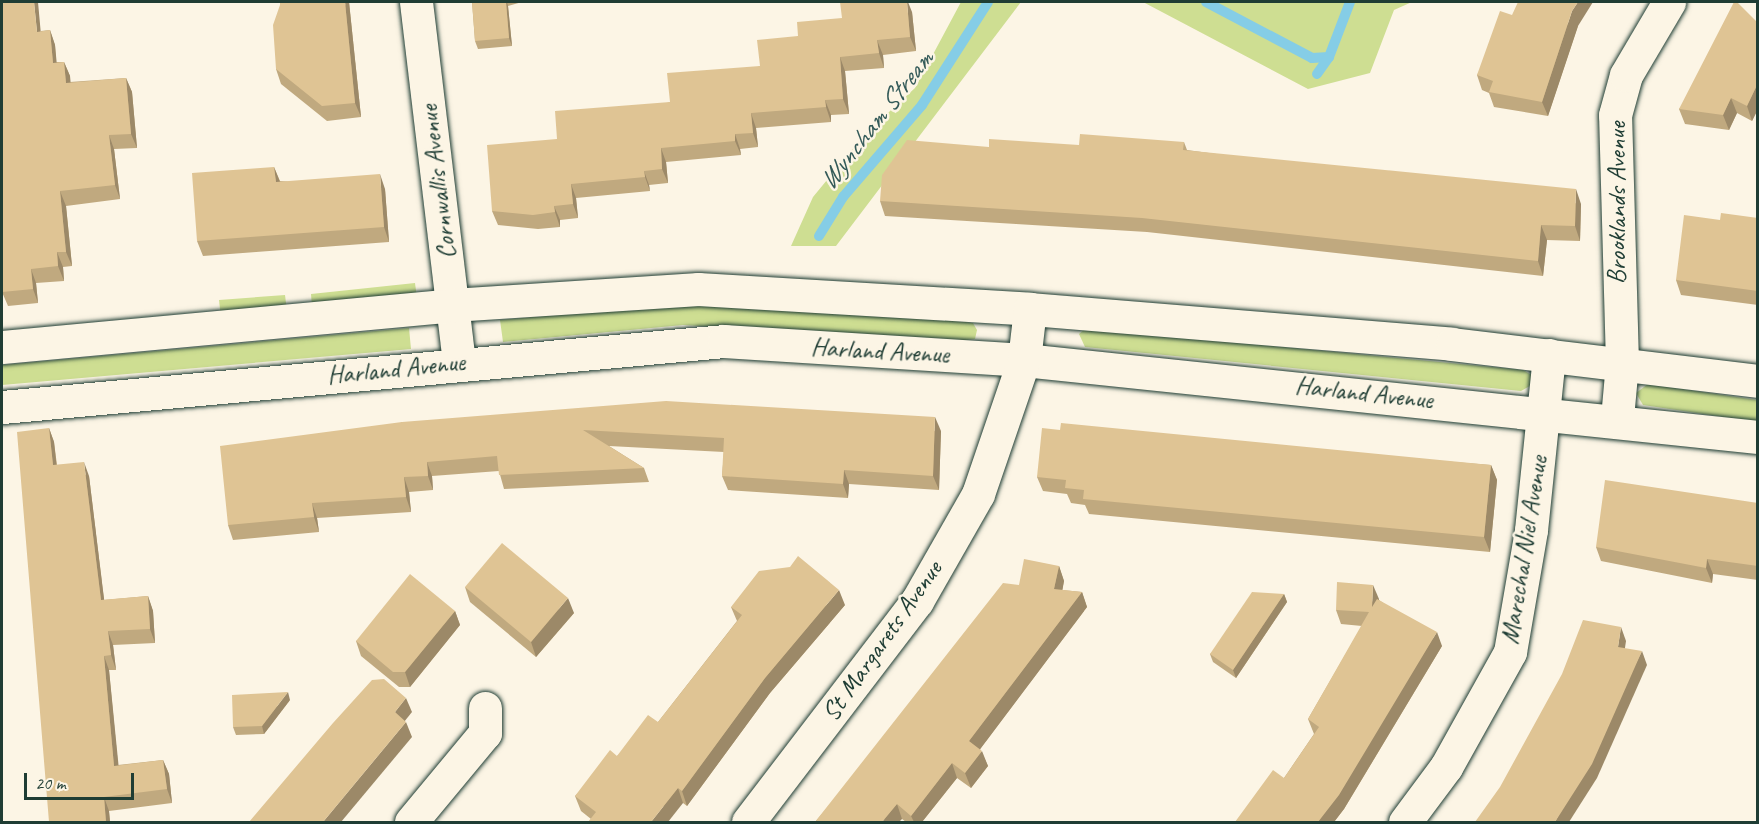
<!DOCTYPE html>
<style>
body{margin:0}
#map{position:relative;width:1759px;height:824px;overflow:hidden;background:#fcf5e5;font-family:Caveat,sans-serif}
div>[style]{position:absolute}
.green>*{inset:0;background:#cede92}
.stream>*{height:10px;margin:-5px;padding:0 5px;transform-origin:5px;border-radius:5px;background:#85cde6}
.roads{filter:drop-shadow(0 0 2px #1f3d34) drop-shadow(0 0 2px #1f3d34)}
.minor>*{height:33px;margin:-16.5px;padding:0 16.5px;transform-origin:16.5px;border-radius:16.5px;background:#fcf5e5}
.wall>*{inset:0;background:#c0a97f}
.shaded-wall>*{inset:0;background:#9c8968}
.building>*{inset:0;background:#dfc494}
span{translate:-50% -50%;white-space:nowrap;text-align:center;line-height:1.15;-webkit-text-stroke:5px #fcf5e5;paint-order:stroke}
.street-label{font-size:26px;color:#1f3d34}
.water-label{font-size:27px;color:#335a58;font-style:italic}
.frame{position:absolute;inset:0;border:3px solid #1f3d34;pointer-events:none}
.scale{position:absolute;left:24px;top:773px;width:110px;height:27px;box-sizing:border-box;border:3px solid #1f3d34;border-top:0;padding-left:8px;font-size:18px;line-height:21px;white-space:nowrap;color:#1f3d34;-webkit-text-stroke:4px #fcf5e5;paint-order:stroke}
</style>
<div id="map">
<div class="green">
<i style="clip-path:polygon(961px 2px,1021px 2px,836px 246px,791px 246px,813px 197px,864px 135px,915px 88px)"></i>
<i style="clip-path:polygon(1143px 2px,1412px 2px,1394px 10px,1370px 73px,1308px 89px)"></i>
<i style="clip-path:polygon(415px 283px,417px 298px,312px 307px,311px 294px)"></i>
<i style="clip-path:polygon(285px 295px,287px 311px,221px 318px,219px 300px)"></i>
<i style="clip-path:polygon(701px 302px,950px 320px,973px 323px,977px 330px,975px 339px,950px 342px,683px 325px,503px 342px,500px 320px)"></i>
<i style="clip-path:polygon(409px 328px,411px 349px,2px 385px,2px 365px)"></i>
<i style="clip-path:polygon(1086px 328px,1523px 370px,1533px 376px,1530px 386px,1521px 391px,1085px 347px,1079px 334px)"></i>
<i style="clip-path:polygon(1648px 384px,1757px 400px,1757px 422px,1643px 405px,1636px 393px)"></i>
</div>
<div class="stream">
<i style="left:1206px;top:2px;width:120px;rotate:27.8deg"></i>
<i style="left:1312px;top:58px;width:17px;rotate:-3deg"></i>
<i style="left:1329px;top:57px;width:59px;rotate:-69.1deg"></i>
<i style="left:1317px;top:74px;width:21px;rotate:-55deg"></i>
<i style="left:819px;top:236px;width:46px;rotate:-58.4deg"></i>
<i style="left:843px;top:197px;width:121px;rotate:-49.3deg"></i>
<i style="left:922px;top:105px;width:122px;rotate:-57.3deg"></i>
</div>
<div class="roads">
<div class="minor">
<i style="left:416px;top:2px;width:363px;rotate:83.2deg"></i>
<i style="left:2px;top:347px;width:452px;rotate:-5.3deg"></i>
<i style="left:452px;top:305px;width:247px;rotate:-3.7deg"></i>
<i style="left:698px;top:289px;width:333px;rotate:3.4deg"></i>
<i style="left:1030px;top:309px;width:423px;rotate:4.7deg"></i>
<i style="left:1452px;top:344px;width:308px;rotate:6.9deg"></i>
<i style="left:2px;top:407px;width:725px;rotate:-5.22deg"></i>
<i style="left:724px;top:341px;width:301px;rotate:3.6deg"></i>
<i style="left:1024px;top:360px;width:738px;rotate:5.99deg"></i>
<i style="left:1617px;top:418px;width:55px;rotate:-84.8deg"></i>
<i style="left:1622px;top:363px;width:248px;rotate:-91.6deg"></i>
<i style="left:1615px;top:115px;width:41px;rotate:-74.6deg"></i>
<i style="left:1626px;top:75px;width:85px;rotate:-59.5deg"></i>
<i style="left:411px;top:822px;width:116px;rotate:-50.3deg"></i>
<i style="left:485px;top:733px;width:25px;rotate:-90deg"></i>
<i style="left:748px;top:822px;width:278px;rotate:-52.6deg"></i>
<i style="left:917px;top:601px;width:123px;rotate:-60.3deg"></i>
<i style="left:978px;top:494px;width:142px;rotate:-71.1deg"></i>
<i style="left:1024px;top:360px;width:51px;rotate:-83.3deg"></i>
<i style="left:1405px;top:822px;width:69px;rotate:-53.3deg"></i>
<i style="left:1446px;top:767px;width:132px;rotate:-60.9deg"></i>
<i style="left:1510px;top:652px;width:124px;rotate:-80.2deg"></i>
<i style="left:1531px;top:530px;width:176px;rotate:-84.1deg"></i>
</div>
</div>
<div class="wall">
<i style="clip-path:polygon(349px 2px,361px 117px,327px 121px,281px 84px,276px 69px)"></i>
<i style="clip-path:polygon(472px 2px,522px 2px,508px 6px,512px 46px,478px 49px,475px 41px)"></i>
<i style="clip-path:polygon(912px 12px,916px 51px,883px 55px,884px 68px,845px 71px,849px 114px,831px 115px,831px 122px,756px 128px,758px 147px,740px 149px,741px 155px,666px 162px,668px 183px,649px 185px,650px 191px,576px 198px,578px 218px,560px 220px,560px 227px,538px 229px,498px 225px,492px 211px,557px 139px,670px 102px,760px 66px,798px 36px)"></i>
<i style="clip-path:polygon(1512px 15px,1578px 26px,1548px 116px,1494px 107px,1489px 93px,1482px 90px,1477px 75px)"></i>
<i style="clip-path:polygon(1758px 23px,1758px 109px,1752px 121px,1737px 113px,1729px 130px,1685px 124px,1679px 109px)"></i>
<i style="clip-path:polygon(50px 30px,55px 45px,56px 62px,64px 62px,70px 76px,70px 82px,126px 78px,132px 92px,137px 148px,114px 149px,120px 199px,66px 206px,72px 266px,63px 267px,64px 281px,36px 283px,38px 303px,8px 306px,2px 292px,41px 31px)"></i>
<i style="clip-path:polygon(1184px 142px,1187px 150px,1581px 204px,1580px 241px,1547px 240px,1543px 276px,1147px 232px,885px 216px,880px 201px,989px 147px,1079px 145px)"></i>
<i style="clip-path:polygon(274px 167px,280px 181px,385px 189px,389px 242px,203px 256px,197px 241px)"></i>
<i style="clip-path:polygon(1758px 218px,1758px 305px,1681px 295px,1676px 280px,1720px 220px)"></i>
<i style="clip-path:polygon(402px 422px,941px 431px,939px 490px,849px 484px,848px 498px,728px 490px,722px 476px,724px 452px,609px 446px,644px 468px,649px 482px,504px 489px,499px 471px,432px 476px,433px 490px,409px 492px,411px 512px,317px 518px,319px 532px,233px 540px,228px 525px)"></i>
<i style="clip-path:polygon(49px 428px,54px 442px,57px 465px,89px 476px,104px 600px,148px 596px,153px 611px,155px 643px,113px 645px,116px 670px,109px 670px,118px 765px,163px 760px,169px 774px,172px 803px,109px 811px,110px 822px,49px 822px)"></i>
<i style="clip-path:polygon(1060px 430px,1491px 465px,1497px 480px,1490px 552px,1089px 514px,1085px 505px,1071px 503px,1067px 494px,1043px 491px,1037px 477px)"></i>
<i style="clip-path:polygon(1758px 503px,1758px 580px,1713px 574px,1712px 583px,1601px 561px,1596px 547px)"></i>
<i style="clip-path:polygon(1059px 566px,1064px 581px,1062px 590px,1082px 592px,1087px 607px,980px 749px,988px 766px,971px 788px,957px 778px,922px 822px,906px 822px,902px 819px,815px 822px,1019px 585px)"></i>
<i style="clip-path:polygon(465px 587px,574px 613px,536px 657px,470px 602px)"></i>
<i style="clip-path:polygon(1284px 594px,1287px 602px,1236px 678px,1213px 662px,1210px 654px)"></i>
<i style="clip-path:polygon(1379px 600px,1442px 646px,1344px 809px,1334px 822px,1235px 822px,1284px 778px,1314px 734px,1308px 719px,1362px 626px,1341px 624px,1336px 610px)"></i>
<i style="clip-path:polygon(845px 605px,770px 693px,687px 806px,683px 803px,591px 819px,581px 811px,575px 796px,617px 756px,658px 722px,737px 621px,731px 607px)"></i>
<i style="clip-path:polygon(455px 611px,460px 625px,410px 687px,399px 687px,361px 656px,356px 641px)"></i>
<i style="clip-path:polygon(290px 700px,264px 734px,236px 735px,233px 727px)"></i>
</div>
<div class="shaded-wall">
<i style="clip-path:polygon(34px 2px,38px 2px,42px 46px,37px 32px)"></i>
<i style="clip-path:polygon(345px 2px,349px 2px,361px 117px,355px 103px)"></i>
<i style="clip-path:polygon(506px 2px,507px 2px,508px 6px,512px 46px,509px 38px)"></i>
<i style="clip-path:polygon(907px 2px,908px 2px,912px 12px,916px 51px,910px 37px)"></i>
<i style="clip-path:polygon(1578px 2px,1593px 2px,1578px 26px,1548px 116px,1542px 102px,1572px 11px)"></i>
<i style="clip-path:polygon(50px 30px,55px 45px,58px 77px,53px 63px)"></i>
<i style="clip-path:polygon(877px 40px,883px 55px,884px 68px,879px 53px)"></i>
<i style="clip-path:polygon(840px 57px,845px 71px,849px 114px,843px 99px)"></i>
<i style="clip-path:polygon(64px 62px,70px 76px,72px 97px,66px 83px)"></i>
<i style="clip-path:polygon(126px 78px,132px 92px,137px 148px,131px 134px)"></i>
<i style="clip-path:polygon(1758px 83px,1758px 109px,1752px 121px,1747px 106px)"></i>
<i style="clip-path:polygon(1731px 98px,1737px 113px,1729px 130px,1723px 115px)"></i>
<i style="clip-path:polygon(825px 100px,831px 115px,831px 122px,826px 107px)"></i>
<i style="clip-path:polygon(751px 113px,756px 128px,758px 147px,753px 133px)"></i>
<i style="clip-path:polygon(735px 134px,740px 149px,741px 155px,735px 141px)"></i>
<i style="clip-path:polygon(109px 135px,114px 149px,120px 199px,115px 185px)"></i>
<i style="clip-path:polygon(661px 148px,666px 162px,668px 183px,662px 169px)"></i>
<i style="clip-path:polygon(274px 167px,280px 182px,276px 182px)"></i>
<i style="clip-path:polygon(644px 171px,649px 185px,650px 191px,645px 177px)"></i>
<i style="clip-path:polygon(380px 174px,385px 189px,389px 242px,384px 227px)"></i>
<i style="clip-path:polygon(571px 184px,576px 198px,578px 218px,573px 204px)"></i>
<i style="clip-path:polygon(1576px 189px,1581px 204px,1580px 241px,1575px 226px)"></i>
<i style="clip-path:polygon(60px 191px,66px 206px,72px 266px,66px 252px)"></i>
<i style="clip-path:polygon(554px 206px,560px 220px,560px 227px,555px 212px)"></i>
<i style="clip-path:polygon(1541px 225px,1547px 240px,1543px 276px,1538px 261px)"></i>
<i style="clip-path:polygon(57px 252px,63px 267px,64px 281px,58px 266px)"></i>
<i style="clip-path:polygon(31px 269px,36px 283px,38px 303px,33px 289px)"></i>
<i style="clip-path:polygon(935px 417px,941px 431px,939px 490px,933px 476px)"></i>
<i style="clip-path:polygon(49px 428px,54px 442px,58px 479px,53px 465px)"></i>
<i style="clip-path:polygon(84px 462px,89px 476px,106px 615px,101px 600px)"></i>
<i style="clip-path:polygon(427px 462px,432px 476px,433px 490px,428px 476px)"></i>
<i style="clip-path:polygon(1491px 465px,1497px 480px,1490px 552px,1484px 537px)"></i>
<i style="clip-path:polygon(844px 470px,849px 484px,848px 498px,843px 484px)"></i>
<i style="clip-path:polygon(404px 477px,409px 492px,411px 512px,406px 497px)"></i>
<i style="clip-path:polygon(312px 503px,317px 518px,319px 532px,314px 517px)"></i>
<i style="clip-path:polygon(1707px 559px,1713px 574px,1712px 583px,1706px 568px)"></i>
<i style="clip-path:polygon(1059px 566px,1064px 581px,1060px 604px,1054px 589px)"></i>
<i style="clip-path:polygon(1373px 585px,1379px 599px,1377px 622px,1372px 607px)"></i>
<i style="clip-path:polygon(839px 590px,845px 605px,770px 693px,687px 806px,682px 791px,765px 678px)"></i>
<i style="clip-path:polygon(1082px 592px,1087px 607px,975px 756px,969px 741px)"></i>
<i style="clip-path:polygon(1284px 594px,1287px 602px,1236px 678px,1233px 670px)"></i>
<i style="clip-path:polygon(148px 596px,153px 611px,155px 643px,150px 629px)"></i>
<i style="clip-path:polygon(568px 598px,574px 613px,536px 657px,531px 642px)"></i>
<i style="clip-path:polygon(455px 611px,460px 625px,410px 687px,405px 672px)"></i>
<i style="clip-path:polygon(1621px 627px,1626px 641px,1623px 661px,1618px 647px)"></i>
<i style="clip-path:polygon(108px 631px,113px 645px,116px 670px,111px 655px)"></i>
<i style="clip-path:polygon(1437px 632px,1442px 646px,1344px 809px,1334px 822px,1318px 822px)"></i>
<i style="clip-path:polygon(1642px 651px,1647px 665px,1597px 778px,1569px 822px,1555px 822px)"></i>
<i style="clip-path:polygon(104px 656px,109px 670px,120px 780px,114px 766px)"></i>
<i style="clip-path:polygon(288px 692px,290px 700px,264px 734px,262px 726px)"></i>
<i style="clip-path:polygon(406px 698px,412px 712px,400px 727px,395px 712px)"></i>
<i style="clip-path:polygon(406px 722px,412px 737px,341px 822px,323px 822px)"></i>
<i style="clip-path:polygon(982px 751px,988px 766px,971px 788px,965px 773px)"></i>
<i style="clip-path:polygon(163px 760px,169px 774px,172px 803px,167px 789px)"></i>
<i style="clip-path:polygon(952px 763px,957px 778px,922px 822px,914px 822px,911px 816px)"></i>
<i style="clip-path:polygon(678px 788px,683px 803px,668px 822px,651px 822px)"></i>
<i style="clip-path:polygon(104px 797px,109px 811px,110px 822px,106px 822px)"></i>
<i style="clip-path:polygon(897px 804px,902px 819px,899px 822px,882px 822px)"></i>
</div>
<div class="building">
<i style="clip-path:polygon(2px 2px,34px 2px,37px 32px,50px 30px,53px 63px,64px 62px,66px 83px,126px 78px,131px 134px,109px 135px,115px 185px,60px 191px,66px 252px,57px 252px,58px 266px,31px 269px,33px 289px,2px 292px)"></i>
<i style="clip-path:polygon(280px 2px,345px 2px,355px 103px,322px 106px,276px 69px,273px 25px,280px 5px)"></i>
<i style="clip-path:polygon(472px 2px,506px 2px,509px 38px,475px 41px)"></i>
<i style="clip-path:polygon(840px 2px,907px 2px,910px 37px,877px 40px,879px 53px,840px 57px,843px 99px,825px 100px,826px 107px,751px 113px,753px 133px,735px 134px,735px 141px,661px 148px,662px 169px,644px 171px,645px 177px,571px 184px,573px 204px,554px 206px,555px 212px,533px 215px,492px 211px,487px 145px,557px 139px,555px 111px,670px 102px,667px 73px,760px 66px,757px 40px,798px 36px,797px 22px,842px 18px)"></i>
<i style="clip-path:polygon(1518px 2px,1578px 2px,1572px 11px,1542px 102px,1489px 92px,1493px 81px,1477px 75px,1500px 11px,1512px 15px)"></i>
<i style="clip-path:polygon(1734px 2px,1737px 2px,1758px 23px,1758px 83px,1747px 106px,1731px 98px,1723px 115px,1679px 109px)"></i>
<i style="clip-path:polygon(1080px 134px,1184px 142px,1183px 150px,1576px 189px,1575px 226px,1541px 225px,1538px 261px,1142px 218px,880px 201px,882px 175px,907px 140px,989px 147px,989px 139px,1079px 145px)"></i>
<i style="clip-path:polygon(274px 167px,276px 182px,380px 174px,384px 227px,197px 241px,192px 173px)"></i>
<i style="clip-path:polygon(1721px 213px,1758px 218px,1758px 291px,1676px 280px,1684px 215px,1720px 220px)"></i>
<i style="clip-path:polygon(666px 401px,935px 417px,933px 476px,844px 470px,843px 484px,722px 476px,724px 438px,583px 430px,644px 468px,499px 475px,497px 456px,427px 462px,428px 476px,404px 477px,406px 497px,312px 503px,314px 517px,228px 525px,220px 446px,402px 422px)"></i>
<i style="clip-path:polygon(1061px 423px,1491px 465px,1484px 537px,1083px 499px,1084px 490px,1065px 488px,1066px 480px,1037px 477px,1042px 428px,1060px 430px)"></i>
<i style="clip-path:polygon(49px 428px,53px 465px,84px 462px,101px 600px,148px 596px,150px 629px,108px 631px,111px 655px,104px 656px,114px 766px,163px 760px,167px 789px,104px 797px,106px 822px,49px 822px,17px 432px)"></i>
<i style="clip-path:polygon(1605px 480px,1758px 503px,1758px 566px,1707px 559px,1706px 568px,1596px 547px)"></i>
<i style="clip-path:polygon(502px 543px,568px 598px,531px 642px,465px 587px)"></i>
<i style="clip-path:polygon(798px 556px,839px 590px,765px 678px,682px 791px,678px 788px,651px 822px,588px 822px,596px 812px,575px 796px,610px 750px,617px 756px,648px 715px,658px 722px,742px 615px,731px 607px,759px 571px,790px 567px)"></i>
<i style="clip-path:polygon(1024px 559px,1059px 566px,1054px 589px,1082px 592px,969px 741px,982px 751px,965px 773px,952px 763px,911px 816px,897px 804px,882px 822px,815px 822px,1003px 583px,1019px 585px)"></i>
<i style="clip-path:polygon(410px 574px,455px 611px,405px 672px,393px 672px,356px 641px)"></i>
<i style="clip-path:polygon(1337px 582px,1373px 585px,1372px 607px,1377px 599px,1437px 632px,1339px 795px,1318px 822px,1235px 822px,1273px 770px,1284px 778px,1319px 727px,1308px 719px,1369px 612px,1336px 610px)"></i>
<i style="clip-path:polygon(1252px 592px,1284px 594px,1233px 670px,1210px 654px)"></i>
<i style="clip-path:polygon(1583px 620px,1621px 627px,1618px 647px,1642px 651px,1592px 764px,1555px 822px,1475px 822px,1500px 787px,1562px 674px)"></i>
<i style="clip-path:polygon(384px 679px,406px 698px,395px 712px,406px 722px,323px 822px,249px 822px,333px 723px,372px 680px)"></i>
<i style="clip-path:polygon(288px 692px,262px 726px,233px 727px,232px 695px)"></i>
</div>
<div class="street-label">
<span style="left:438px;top:182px;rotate:-97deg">Cornwallis Avenue</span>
<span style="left:1617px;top:203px;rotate:-90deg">Brooklands Avenue</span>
<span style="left:880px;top:351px;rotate:3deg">Harland Avenue</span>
<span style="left:396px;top:369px;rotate:-6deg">Harland Avenue</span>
<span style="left:1364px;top:393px;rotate:6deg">Harland Avenue</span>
<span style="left:1524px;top:550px;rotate:-81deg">Marechal Niel Avenue</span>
<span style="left:882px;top:641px;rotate:-55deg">St Margarets Avenue</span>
</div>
<div class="water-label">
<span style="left:876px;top:120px;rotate:-52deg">Wyncham Stream</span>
</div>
<div class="frame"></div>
<div class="scale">20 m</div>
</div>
